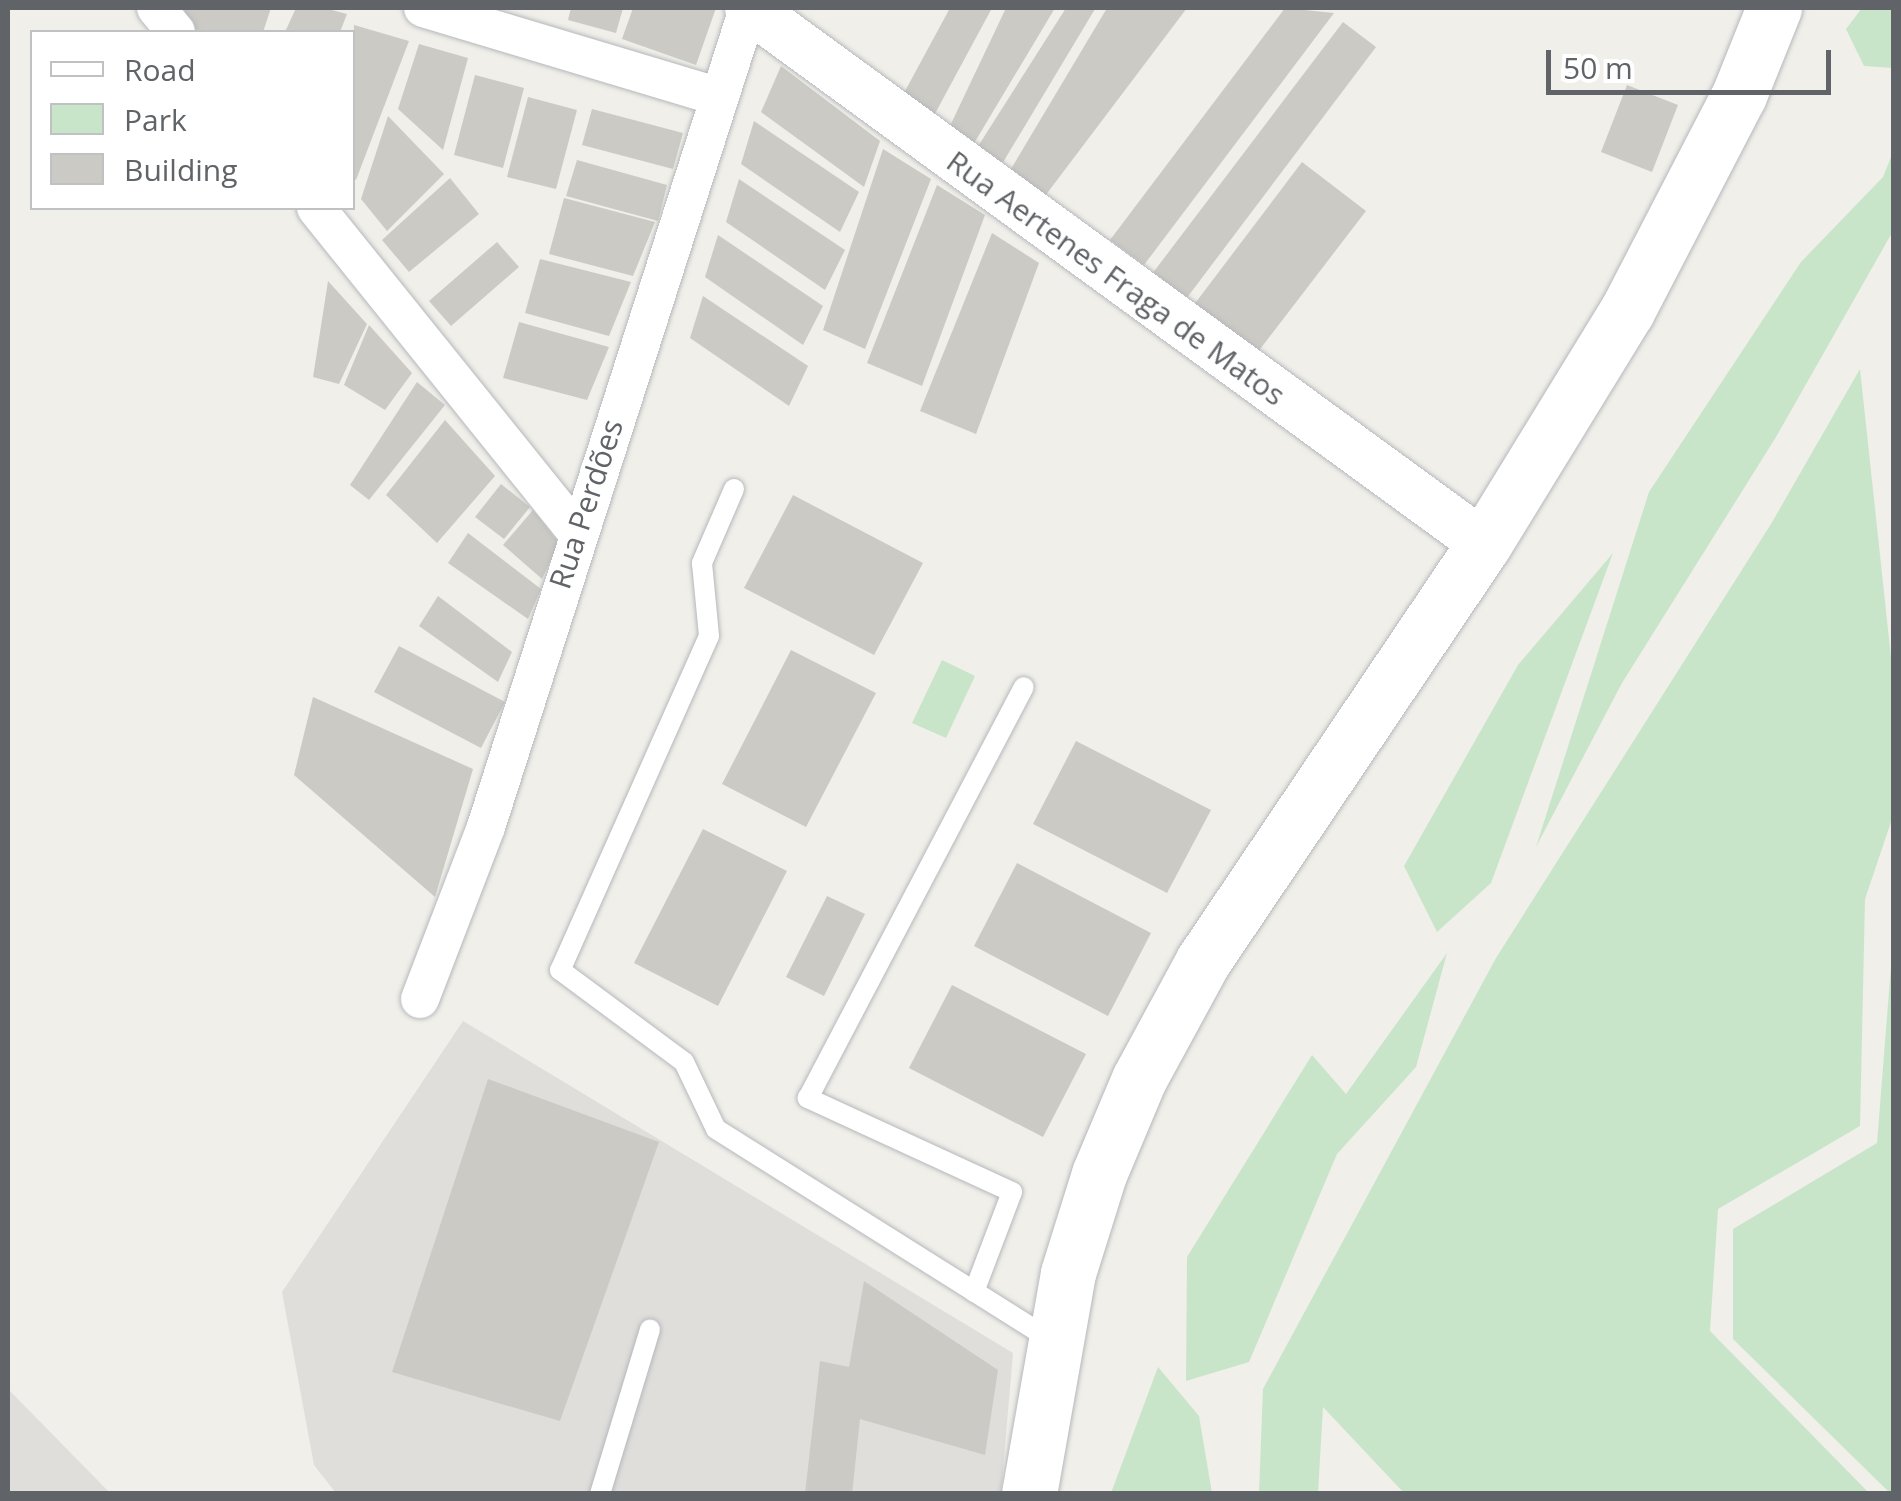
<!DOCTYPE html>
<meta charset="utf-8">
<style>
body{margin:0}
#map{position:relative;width:1901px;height:1501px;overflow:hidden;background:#f0efe9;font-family:"Open Sans",sans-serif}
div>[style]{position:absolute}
.industrial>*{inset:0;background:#dfdedb}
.green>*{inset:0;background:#c8e5ca}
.building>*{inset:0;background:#cccac5}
.roads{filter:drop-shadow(0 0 2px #b5b8bc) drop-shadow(0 0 2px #b5b8bc)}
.service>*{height:20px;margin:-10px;padding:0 10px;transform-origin:10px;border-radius:10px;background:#fff}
.minor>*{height:38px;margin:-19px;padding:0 19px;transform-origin:19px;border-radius:19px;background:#fff}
.tertiary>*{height:48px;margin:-24px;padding:0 24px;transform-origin:24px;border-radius:24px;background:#fff}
.secondary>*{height:55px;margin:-27.5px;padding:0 27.5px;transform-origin:27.5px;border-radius:27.5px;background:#fff}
span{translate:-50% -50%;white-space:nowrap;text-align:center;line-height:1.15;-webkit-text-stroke:8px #fff;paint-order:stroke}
.street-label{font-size:30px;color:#606367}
.frame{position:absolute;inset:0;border:10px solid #606367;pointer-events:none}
.legend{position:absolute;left:30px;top:30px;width:325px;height:180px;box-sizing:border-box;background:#fff;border:2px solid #bfc1c2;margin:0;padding:12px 18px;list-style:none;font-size:30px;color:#606367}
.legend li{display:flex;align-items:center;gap:20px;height:50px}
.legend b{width:50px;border:2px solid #bfc1c2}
.scale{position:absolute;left:1546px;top:50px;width:285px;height:45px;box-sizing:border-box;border:5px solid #606367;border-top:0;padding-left:12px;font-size:30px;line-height:35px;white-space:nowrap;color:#606367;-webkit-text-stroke:8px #fff;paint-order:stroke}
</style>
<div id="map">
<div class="industrial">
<i style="clip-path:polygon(463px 1021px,1013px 1353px,1001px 1493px,336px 1493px,314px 1465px,282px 1292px)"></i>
<i style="clip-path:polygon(8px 1389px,110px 1493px,8px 1493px)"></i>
</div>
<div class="green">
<i style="clip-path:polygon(1862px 8px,1893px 8px,1893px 68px,1864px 66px,1846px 29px)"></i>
<i style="clip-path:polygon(1893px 152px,1893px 231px,1776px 437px,1622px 683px,1536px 847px,1649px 492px,1801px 262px,1883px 177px)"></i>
<i style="clip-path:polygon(1860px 369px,1893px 676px,1894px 813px,1865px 899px,1860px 1126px,1718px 1209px,1710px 1331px,1869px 1493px,1404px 1493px,1323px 1407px,1318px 1493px,1259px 1493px,1263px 1389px,1496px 958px,1771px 524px)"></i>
<i style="clip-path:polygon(1613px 553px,1491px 883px,1437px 932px,1404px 866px,1518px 665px)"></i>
<i style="clip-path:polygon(942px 660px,975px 676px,946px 738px,912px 723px)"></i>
<i style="clip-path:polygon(1893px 941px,1894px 1493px,1891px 1494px,1733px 1339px,1733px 1229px,1877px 1143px)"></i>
<i style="clip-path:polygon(1447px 953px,1416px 1067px,1337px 1154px,1249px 1362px,1186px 1381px,1187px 1257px,1312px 1055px,1346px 1094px)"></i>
<i style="clip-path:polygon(1158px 1367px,1199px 1416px,1212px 1493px,1111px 1493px)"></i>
</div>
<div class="building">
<i style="clip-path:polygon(186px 8px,271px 8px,263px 32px,197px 32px,182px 17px)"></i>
<i style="clip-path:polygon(296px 8px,324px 8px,347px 14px,340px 32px,285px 32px)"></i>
<i style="clip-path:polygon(571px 8px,623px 8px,616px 33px,568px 20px)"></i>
<i style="clip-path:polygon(633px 8px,716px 8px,696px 65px,622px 39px)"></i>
<i style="clip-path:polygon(950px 8px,992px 8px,931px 121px,898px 104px)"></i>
<i style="clip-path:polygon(1006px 8px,1055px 8px,973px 145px,949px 128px)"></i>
<i style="clip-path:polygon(1066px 8px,1095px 9px,999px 169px,975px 151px)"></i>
<i style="clip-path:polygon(1107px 8px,1187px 8px,1042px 200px,1008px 174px)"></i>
<i style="clip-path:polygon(1285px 8px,1334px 13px,1144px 265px,1110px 240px)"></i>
<i style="clip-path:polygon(1343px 22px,1376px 47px,1186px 299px,1152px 274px)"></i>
<i style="clip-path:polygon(354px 25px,409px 41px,356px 180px,352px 177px)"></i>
<i style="clip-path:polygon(419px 44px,468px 58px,443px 150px,398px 109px)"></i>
<i style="clip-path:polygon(781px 66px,880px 141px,864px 187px,761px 112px)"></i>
<i style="clip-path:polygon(475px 75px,524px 88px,503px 168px,454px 155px)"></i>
<i style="clip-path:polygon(1627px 85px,1678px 105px,1652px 172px,1601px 152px)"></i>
<i style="clip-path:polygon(528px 97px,577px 110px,556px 189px,507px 177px)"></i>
<i style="clip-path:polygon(592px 109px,683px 133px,673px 169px,582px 145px)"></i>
<i style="clip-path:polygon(388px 116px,444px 174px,387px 231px,361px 199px)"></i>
<i style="clip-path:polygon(754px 121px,859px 192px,840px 232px,741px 164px)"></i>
<i style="clip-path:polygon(883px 149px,931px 179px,865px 349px,823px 330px)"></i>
<i style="clip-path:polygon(577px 160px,667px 185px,658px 221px,566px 196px)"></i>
<i style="clip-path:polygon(1302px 162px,1366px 211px,1254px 357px,1190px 310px)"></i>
<i style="clip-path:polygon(450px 178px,479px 214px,409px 272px,382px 240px)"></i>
<i style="clip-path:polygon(739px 179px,845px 250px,825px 290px,726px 222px)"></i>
<i style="clip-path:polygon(937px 185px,985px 215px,922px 386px,867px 363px)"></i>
<i style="clip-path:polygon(564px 198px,655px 222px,633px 276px,549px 254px)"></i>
<i style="clip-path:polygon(992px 233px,1039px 263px,976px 434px,920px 411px)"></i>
<i style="clip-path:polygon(718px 235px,823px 306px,803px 345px,705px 277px)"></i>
<i style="clip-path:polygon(497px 242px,519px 267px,451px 326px,429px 301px)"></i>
<i style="clip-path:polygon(540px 259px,631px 282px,609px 336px,525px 313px)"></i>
<i style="clip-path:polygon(328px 281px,367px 324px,339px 384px,313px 377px)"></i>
<i style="clip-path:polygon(703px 296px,808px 366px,789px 406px,690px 338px)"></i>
<i style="clip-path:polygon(519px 322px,609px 347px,587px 400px,503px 378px)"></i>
<i style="clip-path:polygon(369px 325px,412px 373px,385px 410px,344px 385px)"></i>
<i style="clip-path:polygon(417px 382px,445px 405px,369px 500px,350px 485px)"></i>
<i style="clip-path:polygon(445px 420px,495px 476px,437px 543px,386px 495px)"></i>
<i style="clip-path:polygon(501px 484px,530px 507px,504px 539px,475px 517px)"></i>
<i style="clip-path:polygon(793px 495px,923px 563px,874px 655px,744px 588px)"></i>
<i style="clip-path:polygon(533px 510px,559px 543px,542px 579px,503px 545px)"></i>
<i style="clip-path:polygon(468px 533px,541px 589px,528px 619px,448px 563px)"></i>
<i style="clip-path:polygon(438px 596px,512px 652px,498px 682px,419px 626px)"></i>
<i style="clip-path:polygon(399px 646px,505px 702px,481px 748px,374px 692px)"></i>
<i style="clip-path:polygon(791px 650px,876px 693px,806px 827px,722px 784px)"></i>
<i style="clip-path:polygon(313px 697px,473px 769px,435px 897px,294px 775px)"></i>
<i style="clip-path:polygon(1076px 741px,1211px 810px,1167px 893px,1033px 824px)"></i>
<i style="clip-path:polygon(703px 829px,787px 871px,718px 1006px,634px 963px)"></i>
<i style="clip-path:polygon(1017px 863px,1151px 933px,1108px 1016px,974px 946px)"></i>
<i style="clip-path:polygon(827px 896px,865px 914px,824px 996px,786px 977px)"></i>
<i style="clip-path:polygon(952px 985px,1086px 1054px,1043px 1137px,909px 1068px)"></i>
<i style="clip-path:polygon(488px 1079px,659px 1142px,560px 1421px,392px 1372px)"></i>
<i style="clip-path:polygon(864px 1281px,998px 1370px,985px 1455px,860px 1419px,852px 1494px,805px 1494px,820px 1361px,849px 1367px)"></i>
</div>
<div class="roads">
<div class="service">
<i style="left:734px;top:489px;width:81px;rotate:113.4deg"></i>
<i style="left:702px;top:563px;width:73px;rotate:84.5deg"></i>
<i style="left:709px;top:636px;width:366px;rotate:114deg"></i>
<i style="left:560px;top:970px;width:154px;rotate:36.6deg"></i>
<i style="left:684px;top:1062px;width:74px;rotate:64.5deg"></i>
<i style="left:716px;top:1129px;width:398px;rotate:32.2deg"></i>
<i style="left:974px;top:1292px;width:107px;rotate:-69.2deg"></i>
<i style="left:1012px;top:1192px;width:225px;rotate:-155.3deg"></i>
<i style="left:808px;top:1098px;width:464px;rotate:-62.3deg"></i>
<i style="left:600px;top:1494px;width:172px;rotate:-73.1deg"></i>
</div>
<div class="minor">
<i style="left:156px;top:8px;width:31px;rotate:50deg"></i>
<i style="left:423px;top:8px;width:309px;rotate:16.7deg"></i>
<i style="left:316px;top:208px;width:415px;rotate:51.2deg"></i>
<i style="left:420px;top:999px;width:184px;rotate:-69deg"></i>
<i style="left:486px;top:827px;width:856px;rotate:-72.24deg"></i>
</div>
<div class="tertiary">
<i style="left:749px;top:8px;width:910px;rotate:36.1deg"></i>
</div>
<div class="secondary">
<i style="left:1029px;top:1494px;width:224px;rotate:-80deg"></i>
<i style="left:1068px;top:1273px;width:104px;rotate:-72.6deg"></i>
<i style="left:1099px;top:1174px;width:103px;rotate:-67.2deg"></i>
<i style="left:1139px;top:1079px;width:134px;rotate:-61.5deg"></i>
<i style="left:1203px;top:961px;width:503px;rotate:-56.03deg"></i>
<i style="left:1484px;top:544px;width:273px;rotate:-58.5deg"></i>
<i style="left:1627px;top:311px;width:243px;rotate:-62.6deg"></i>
<i style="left:1739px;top:95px;width:94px;rotate:-68.1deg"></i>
</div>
</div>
<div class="street-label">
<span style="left:1116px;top:278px;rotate:36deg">Rua Aertenes Fraga de Matos</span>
<span style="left:586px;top:504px;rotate:-72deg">Rua Perdões</span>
</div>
<div class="frame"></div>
<ul class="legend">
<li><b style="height:12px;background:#fff"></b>Road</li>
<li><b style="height:28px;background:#c8e5ca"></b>Park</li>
<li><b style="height:28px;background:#cccac5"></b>Building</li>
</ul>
<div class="scale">50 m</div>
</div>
